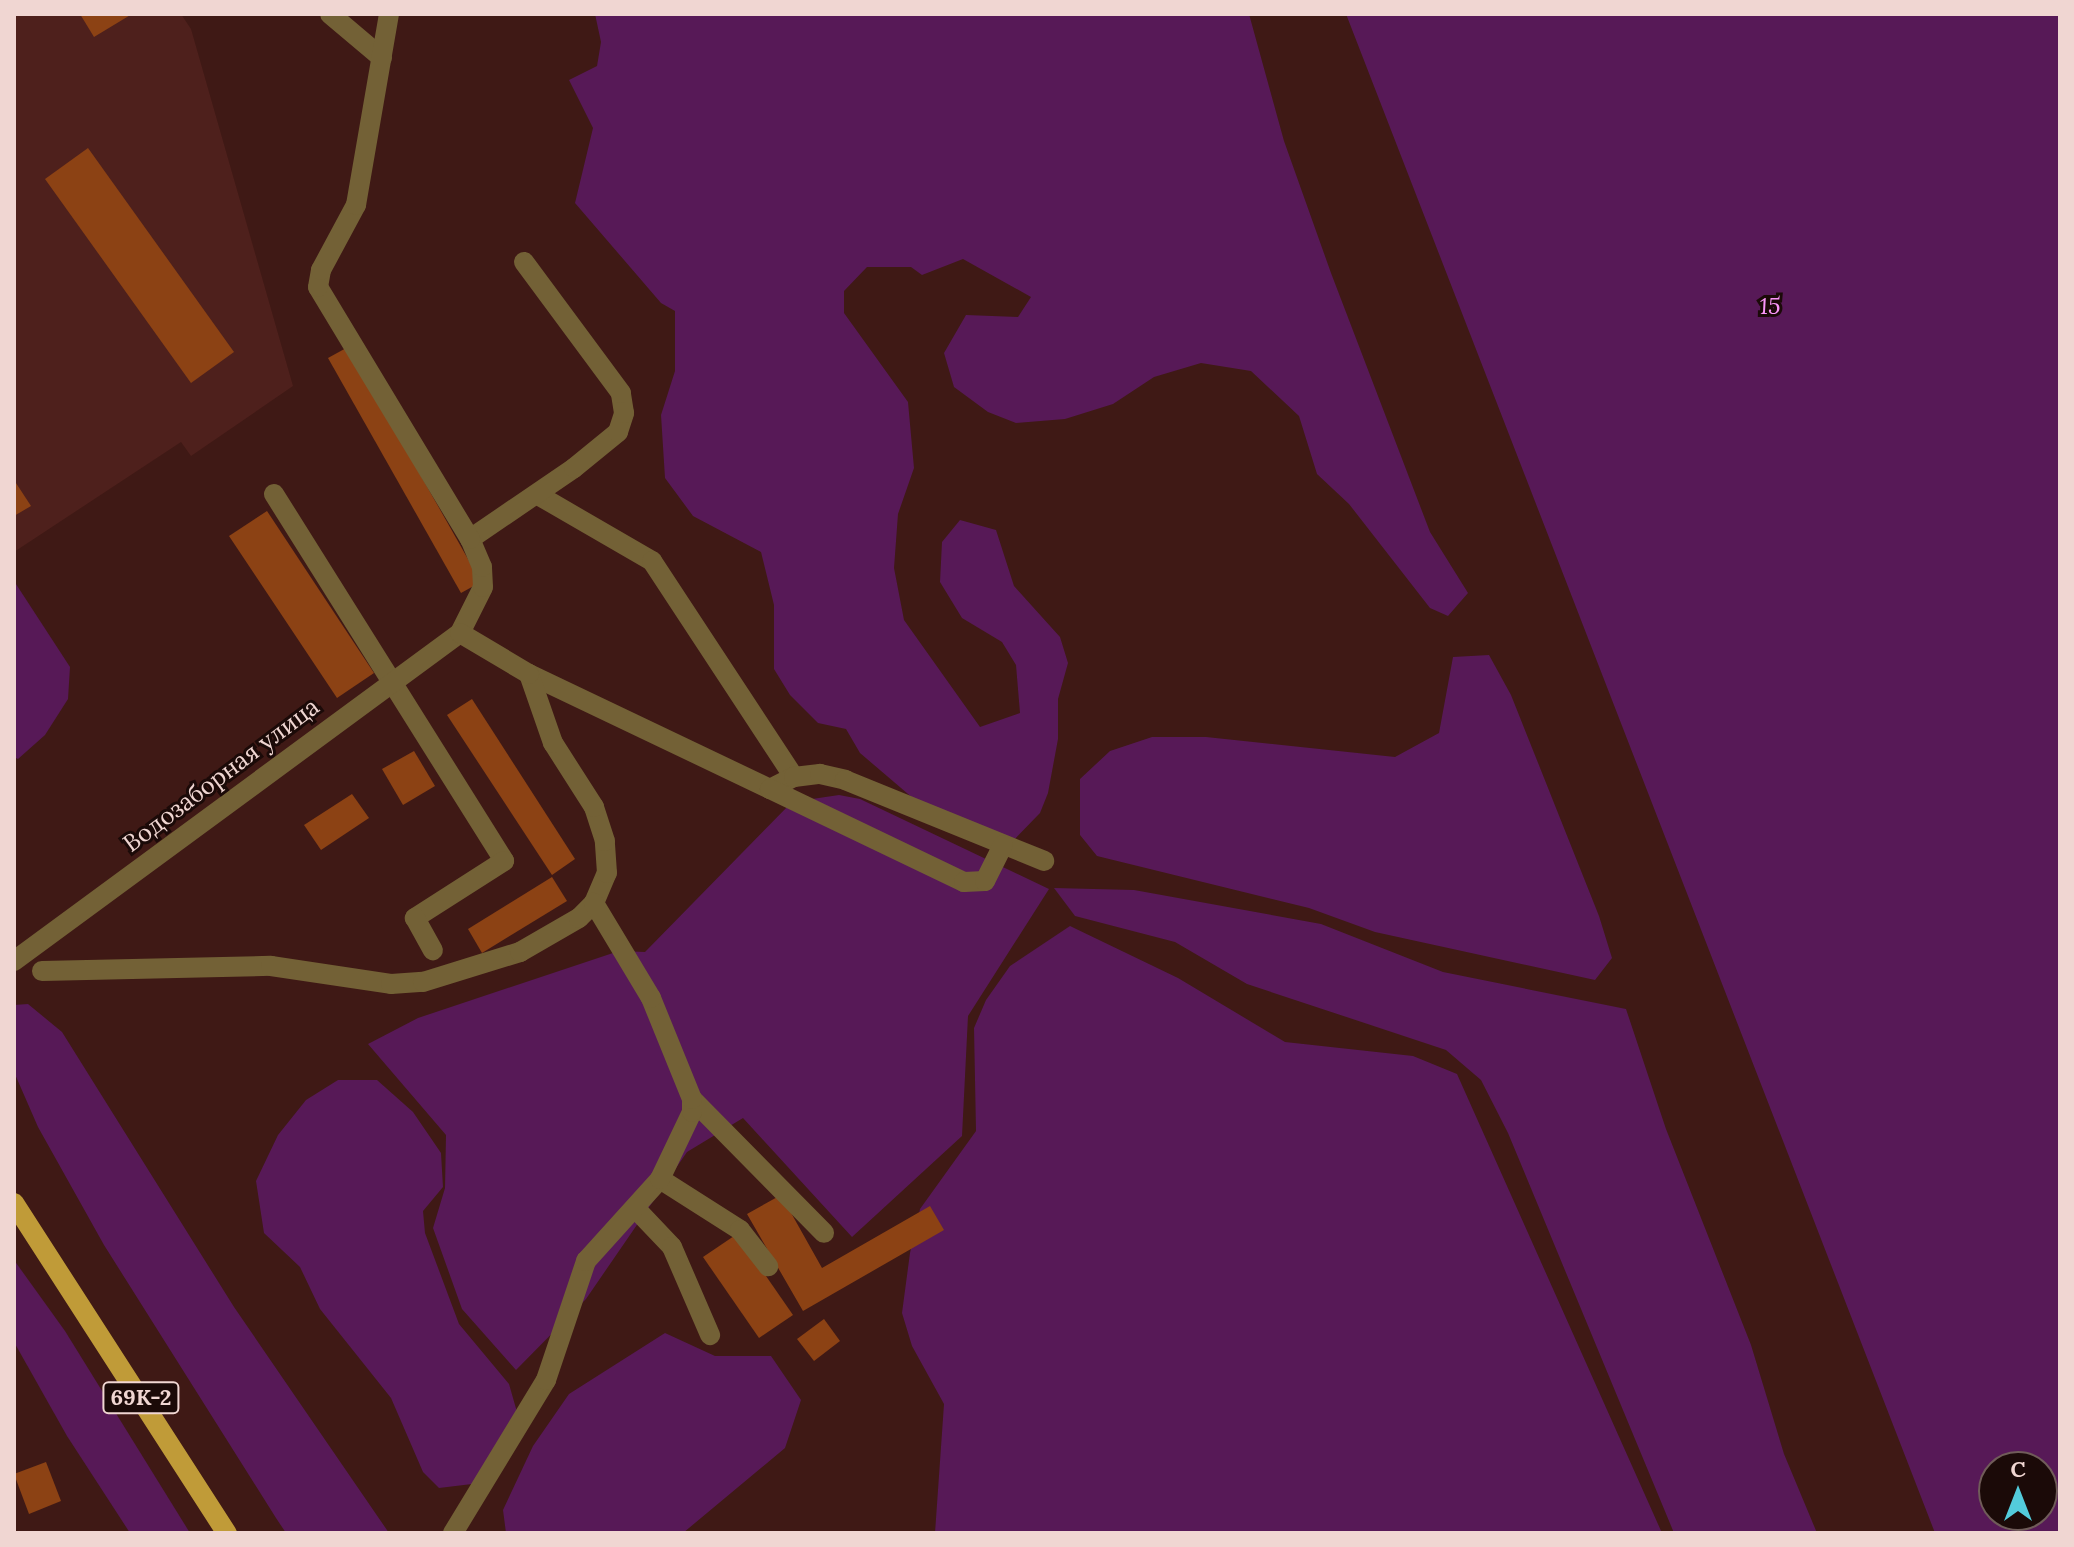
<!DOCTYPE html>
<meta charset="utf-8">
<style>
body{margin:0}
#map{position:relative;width:2074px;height:1547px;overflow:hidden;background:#3f1915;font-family:Lora,serif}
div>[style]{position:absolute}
.built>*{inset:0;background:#4e201c}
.green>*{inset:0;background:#571957}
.building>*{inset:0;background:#8c4214}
.minor>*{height:20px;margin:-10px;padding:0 10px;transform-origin:10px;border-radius:10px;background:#736136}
.major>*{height:20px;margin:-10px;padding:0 10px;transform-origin:10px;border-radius:10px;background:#c09b38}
span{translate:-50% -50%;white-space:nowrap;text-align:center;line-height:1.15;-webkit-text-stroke:6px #1b0a08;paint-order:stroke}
.shield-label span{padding:2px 6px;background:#1b0a08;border:2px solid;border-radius:6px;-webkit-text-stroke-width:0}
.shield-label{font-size:22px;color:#f0d6d2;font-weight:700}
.park-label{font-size:24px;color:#fb95f9;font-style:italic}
.street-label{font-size:24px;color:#f0d6d2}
.frame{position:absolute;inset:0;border:16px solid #f0d6d2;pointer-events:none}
.north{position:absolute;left:1978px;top:1451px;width:80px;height:80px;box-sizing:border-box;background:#1b0a08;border:2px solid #705c59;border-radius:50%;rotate:0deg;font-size:22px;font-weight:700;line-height:32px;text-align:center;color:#f0d6d2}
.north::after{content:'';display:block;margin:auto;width:28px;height:36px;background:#53cbdb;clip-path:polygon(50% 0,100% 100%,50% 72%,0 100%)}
</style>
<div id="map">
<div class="built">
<i style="clip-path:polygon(14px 14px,181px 14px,191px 29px,293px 386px,191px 456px,181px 442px,14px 552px)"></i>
</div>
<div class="green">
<i style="clip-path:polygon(595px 14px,1249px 14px,1284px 141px,1331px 273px,1430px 532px,1468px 593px,1448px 616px,1430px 608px,1349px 504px,1317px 474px,1299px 416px,1251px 371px,1201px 363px,1154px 377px,1113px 404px,1065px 419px,1016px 423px,988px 412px,954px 387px,944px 353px,966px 315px,1018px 317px,1031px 297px,963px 259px,922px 275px,911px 267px,867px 267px,844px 291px,844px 313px,908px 402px,914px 468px,898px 514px,894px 568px,904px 620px,980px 727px,1020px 713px,1016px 665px,1002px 642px,962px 618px,940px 582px,942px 542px,960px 520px,996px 530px,1014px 586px,1060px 637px,1068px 663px,1058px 699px,1058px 739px,1048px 793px,1040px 813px,1011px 843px,935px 817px,860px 753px,846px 729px,818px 723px,790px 695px,774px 669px,774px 605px,761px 552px,693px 516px,665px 478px,661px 415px,675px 371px,675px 311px,661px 303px,575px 203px,593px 128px,569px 80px,597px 66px,601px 42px)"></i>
<i style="clip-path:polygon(evenodd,1346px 14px,2060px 14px,2060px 1533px,1935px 1533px,1346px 14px,1994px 1467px,2042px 1467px,2042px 1515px,1994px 1515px,1994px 1467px)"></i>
<i style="clip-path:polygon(14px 581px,70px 667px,68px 699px,45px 735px,18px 759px,14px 757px)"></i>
<i style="clip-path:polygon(1489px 655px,1511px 695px,1599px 916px,1612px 958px,1595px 980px,1375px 932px,1309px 908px,1097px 856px,1080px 835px,1080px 779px,1110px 751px,1152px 737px,1206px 737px,1395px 757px,1439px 733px,1453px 657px)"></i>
<i style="clip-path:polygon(839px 795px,860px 799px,1049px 889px,968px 1016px,962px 1136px,852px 1237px,743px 1118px,687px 1152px,586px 1299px,516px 1370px,462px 1309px,433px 1228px,445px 1188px,446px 1135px,368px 1044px,418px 1018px,619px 951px,645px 952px,792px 802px)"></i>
<i style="clip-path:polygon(1054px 888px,1134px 890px,1321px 924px,1443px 972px,1626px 1009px,1666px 1129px,1751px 1345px,1784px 1454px,1817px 1533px,1674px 1533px,1508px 1133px,1481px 1080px,1446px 1050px,1247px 984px,1175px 942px,1075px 916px)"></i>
<i style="clip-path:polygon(1070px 926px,1178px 978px,1285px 1042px,1413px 1056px,1457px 1074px,1662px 1533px,935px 1533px,944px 1404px,912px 1346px,902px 1313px,910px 1253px,920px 1209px,976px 1131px,974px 1028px,986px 1000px,1010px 966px)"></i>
<i style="clip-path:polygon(28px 1004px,62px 1032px,234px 1307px,389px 1533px,286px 1533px,276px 1518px,104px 1245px,38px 1127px,14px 1072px,14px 1005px)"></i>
<i style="clip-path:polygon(338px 1080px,377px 1080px,413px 1112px,441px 1153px,443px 1187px,423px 1211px,425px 1233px,459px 1324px,509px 1384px,521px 1426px,472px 1484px,439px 1488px,423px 1472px,391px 1398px,320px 1309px,300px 1267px,264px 1233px,256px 1181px,278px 1135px,306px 1100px)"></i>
<i style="clip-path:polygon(14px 1260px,65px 1331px,190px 1533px,130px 1533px,67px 1436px,14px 1342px)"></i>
<i style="clip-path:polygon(665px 1333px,715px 1356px,771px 1356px,801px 1400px,785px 1448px,683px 1533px,506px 1533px,503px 1510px,533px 1446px,569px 1394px)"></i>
</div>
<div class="building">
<i style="clip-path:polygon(80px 14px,132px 14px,94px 37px)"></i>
<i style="clip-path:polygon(88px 148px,234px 352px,191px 383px,45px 179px)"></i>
<i style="clip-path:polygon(348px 347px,481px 582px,461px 593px,328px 358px)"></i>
<i style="clip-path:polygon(14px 480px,31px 506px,14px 516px)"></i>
<i style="clip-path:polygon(267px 511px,374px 673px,337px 698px,229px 536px)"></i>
<i style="clip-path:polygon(472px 699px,575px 859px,552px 875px,447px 715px)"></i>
<i style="clip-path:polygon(414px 751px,435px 786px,403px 805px,382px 769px)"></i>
<i style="clip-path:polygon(352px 794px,369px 818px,321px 850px,304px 825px)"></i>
<i style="clip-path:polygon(552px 877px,567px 901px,482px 953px,468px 929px)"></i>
<i style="clip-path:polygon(781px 1195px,822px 1268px,930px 1206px,944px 1230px,803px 1311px,747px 1214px)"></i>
<i style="clip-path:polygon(737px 1234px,793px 1315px,759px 1338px,703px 1257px)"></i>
<i style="clip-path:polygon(824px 1319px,840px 1341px,814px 1361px,797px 1339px)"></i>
<i style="clip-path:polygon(46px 1462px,61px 1501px,29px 1514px,14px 1474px)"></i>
</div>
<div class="minor">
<i style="left:330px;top:14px;width:68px;rotate:40.2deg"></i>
<i style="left:274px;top:494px;width:433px;rotate:57.9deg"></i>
<i style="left:504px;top:861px;width:106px;rotate:147.4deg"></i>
<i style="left:415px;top:918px;width:37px;rotate:61deg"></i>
<i style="left:538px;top:495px;width:132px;rotate:30.1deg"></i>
<i style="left:652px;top:561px;width:258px;rotate:56.7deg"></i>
<i style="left:470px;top:539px;width:126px;rotate:-34.3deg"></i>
<i style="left:574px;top:468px;width:57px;rotate:-39.3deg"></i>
<i style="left:618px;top:432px;width:20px;rotate:-72deg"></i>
<i style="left:624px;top:413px;width:20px;rotate:-99deg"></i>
<i style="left:621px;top:393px;width:163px;rotate:-126.5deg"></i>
<i style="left:529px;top:674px;width:267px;rotate:25.5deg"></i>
<i style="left:770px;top:789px;width:27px;rotate:-27deg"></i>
<i style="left:794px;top:777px;width:26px;rotate:-7deg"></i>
<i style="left:820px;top:774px;width:26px;rotate:13deg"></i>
<i style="left:845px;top:780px;width:215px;rotate:22.1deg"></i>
<i style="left:770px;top:789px;width:215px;rotate:25.6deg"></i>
<i style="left:964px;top:882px;width:21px;rotate:-3deg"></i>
<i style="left:985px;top:881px;width:40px;rotate:-63.4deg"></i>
<i style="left:14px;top:961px;width:554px;rotate:-36.33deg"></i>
<i style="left:460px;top:633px;width:51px;rotate:-63.4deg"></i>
<i style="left:483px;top:587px;width:20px;rotate:-93deg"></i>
<i style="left:482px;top:567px;width:30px;rotate:-113deg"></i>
<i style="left:470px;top:539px;width:294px;rotate:-121.1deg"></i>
<i style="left:318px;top:287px;width:17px;rotate:-80deg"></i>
<i style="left:321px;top:270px;width:74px;rotate:-61.7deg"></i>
<i style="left:356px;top:205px;width:194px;rotate:-80.2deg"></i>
<i style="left:42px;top:971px;width:229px;rotate:-1.3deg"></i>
<i style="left:271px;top:966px;width:121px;rotate:8.5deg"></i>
<i style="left:391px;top:984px;width:32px;rotate:-4deg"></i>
<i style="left:423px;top:982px;width:102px;rotate:-17.2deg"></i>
<i style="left:520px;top:952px;width:68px;rotate:-30deg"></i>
<i style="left:579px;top:918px;width:21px;rotate:-45deg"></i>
<i style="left:594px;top:903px;width:33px;rotate:-67deg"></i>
<i style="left:607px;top:873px;width:32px;rotate:-94deg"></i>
<i style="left:605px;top:841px;width:36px;rotate:-108deg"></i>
<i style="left:594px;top:807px;width:76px;rotate:-122.6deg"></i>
<i style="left:553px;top:743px;width:73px;rotate:-109.2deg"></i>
<i style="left:529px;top:674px;width:80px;rotate:-149.3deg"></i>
<i style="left:692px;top:1099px;width:188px;rotate:45.4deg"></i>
<i style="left:660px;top:1179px;width:95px;rotate:32.5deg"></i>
<i style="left:740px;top:1230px;width:46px;rotate:52.1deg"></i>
<i style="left:636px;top:1209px;width:52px;rotate:46.5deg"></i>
<i style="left:672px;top:1247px;width:96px;rotate:66.6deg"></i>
<i style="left:453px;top:1533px;width:179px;rotate:-58.7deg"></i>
<i style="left:546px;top:1380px;width:126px;rotate:-71.4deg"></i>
<i style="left:586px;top:1261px;width:110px;rotate:-47.9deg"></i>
<i style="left:660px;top:1179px;width:74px;rotate:-64.5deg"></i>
<i style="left:692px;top:1112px;width:13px;rotate:-90deg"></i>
<i style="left:692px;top:1099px;width:109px;rotate:-112.1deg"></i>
<i style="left:651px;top:998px;width:111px;rotate:-121deg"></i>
</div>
<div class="major">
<i style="left:14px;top:1203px;width:393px;rotate:57.2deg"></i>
</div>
<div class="shield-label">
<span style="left:141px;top:1398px">69К-2</span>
</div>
<div class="park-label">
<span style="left:1770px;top:306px">15</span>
</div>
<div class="street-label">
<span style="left:221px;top:775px;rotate:-37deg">Водозаборная улица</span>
</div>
<div class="frame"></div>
<div class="north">С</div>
</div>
